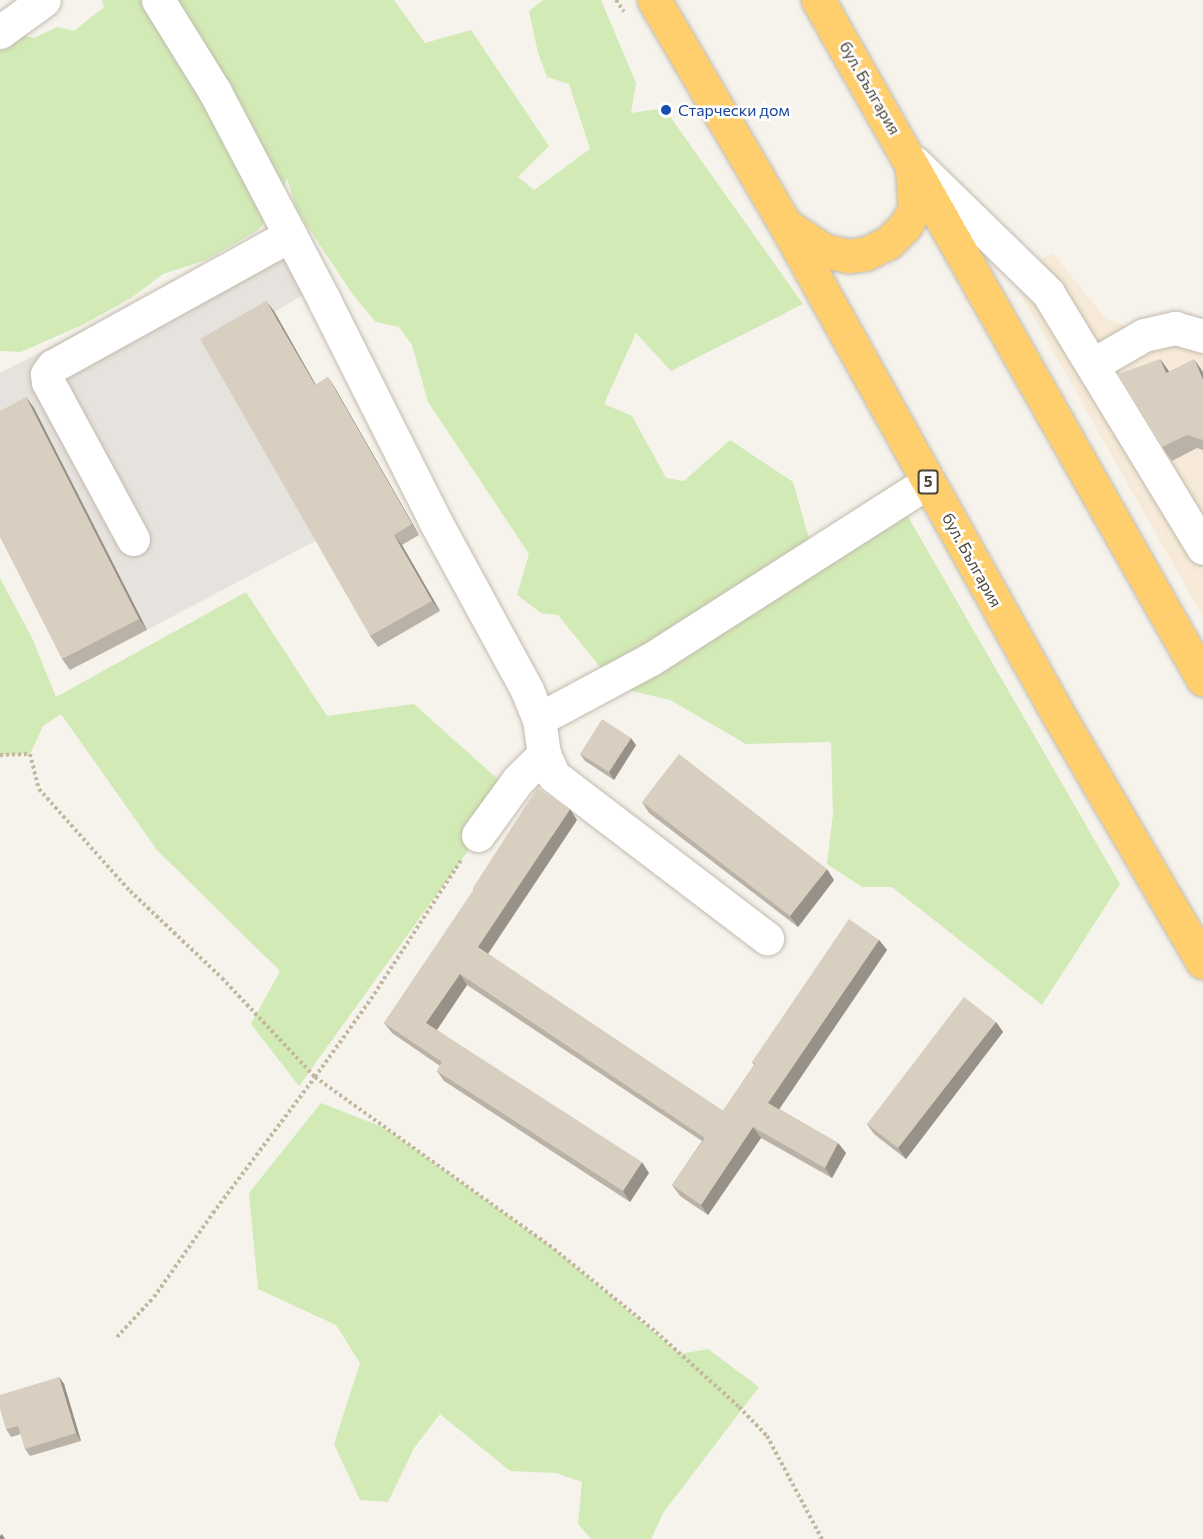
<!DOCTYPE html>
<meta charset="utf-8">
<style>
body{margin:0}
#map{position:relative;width:1203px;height:1539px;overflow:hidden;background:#f6f3ec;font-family:Commissioner,sans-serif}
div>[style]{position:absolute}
.commercial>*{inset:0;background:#f7ead8}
.industrial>*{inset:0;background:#e6e2dd}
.green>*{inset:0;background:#d2eab5}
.path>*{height:4px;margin-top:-2px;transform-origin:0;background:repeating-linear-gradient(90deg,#c4b79f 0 3px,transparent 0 6px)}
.roads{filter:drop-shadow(0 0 2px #c2bbae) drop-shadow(0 0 2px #c2bbae)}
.minor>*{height:33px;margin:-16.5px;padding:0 16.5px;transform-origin:16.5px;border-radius:16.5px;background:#fff}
.highway>*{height:33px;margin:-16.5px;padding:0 16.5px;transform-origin:16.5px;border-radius:16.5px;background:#ffcf6e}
.wall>*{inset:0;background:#bab2a6}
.shaded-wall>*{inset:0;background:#979187}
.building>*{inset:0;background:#d8cfc1}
.dots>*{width:16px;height:16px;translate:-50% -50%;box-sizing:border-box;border:3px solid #fff;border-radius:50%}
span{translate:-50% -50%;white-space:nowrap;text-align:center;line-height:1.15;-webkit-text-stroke:5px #fff;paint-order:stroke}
.shield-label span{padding:2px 4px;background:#fff;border:2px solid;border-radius:4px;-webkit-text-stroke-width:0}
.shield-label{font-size:15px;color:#4b4439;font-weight:700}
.street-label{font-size:16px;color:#4b4439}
.transit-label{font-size:16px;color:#164399}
.left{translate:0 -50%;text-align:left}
</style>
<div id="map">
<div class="commercial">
<i style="clip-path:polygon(1053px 253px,1105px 318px,1175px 345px,1203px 333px,1203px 617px,1011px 277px)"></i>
</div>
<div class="industrial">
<i style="clip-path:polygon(282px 227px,319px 286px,208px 350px,317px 540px,147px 630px,34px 408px,0 425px,0 373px)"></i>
</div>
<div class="green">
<i style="clip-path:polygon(102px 0,394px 0,425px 43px,471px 30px,549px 146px,518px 177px,534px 190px,590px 149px,569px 84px,547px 77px,538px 53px,529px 11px,543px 0,601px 0,636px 83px,631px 113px,664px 108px,803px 304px,671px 371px,636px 333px,604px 404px,632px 416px,666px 478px,684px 481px,730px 440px,793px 482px,808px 535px,819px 559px,903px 508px,1120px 884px,1042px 1005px,892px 887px,862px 887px,827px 864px,833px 814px,831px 742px,746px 744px,670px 700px,616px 687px,558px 615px,541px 613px,517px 595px,529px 554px,428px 402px,412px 345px,399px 327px,376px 322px,353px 295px,296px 209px,287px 178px,275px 212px,257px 231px,206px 260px,163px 274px,131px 298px,84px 324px,21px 352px,0 351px,0 42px,11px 33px,34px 38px,57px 27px,74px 31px,104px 7px)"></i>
<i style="clip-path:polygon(0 578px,32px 638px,56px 697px,246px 592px,327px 716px,414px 704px,511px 791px,299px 1086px,251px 1024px,280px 971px,157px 850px,61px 714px,43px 726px,30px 754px,0 755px)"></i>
<i style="clip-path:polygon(321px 1103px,385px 1128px,554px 1249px,680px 1354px,708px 1349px,759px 1387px,663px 1513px,651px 1539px,591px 1539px,578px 1524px,582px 1482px,556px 1473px,510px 1471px,440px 1414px,414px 1448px,388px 1502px,360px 1500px,334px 1444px,360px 1363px,336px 1325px,258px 1289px,249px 1193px)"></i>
</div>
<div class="path">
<i style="left:616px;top:0;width:14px;rotate:56deg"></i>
<i style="left:0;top:755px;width:30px;rotate:-2deg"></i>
<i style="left:30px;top:754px;width:36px;rotate:76deg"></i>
<i style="left:39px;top:789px;width:137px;rotate:48.3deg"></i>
<i style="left:130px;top:891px;width:127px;rotate:43.4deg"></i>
<i style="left:222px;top:978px;width:136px;rotate:46.8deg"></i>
<i style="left:315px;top:1077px;width:294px;rotate:35.7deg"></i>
<i style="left:554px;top:1249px;width:132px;rotate:39.1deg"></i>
<i style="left:656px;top:1332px;width:112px;rotate:42.1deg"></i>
<i style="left:739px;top:1407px;width:40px;rotate:46deg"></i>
<i style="left:767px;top:1436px;width:117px;rotate:61.9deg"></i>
<i style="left:117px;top:1337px;width:54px;rotate:-47.2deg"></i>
<i style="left:154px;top:1297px;width:103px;rotate:-54.9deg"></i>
<i style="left:213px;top:1213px;width:170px;rotate:-53.1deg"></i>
<i style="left:315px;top:1077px;width:96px;rotate:-54.3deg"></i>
<i style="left:371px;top:999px;width:167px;rotate:-57deg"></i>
</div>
<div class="roads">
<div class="minor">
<i style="left:158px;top:0;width:108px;rotate:58.2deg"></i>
<i style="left:215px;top:92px;width:235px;rotate:62.3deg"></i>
<i style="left:324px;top:300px;width:247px;rotate:63.3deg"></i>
<i style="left:435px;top:521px;width:192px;rotate:61.4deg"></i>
<i style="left:527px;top:690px;width:31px;rotate:68deg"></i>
<i style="left:539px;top:719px;width:35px;rotate:82deg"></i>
<i style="left:544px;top:754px;width:24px;rotate:66deg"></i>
<i style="left:554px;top:776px;width:268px;rotate:37.3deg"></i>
<i style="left:0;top:32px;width:54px;rotate:-36deg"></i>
<i style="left:915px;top:163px;width:186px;rotate:44.3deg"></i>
<i style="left:1048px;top:293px;width:298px;rotate:58.7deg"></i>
<i style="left:1092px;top:365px;width:60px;rotate:-30deg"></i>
<i style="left:1144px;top:335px;width:32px;rotate:-13deg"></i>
<i style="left:1175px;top:328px;width:29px;rotate:16deg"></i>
<i style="left:133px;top:539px;width:179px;rotate:-118.4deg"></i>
<i style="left:48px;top:382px;width:8px;rotate:-97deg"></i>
<i style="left:47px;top:374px;width:10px;rotate:-53deg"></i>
<i style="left:53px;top:366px;width:271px;rotate:-28.9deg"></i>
<i style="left:539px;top:719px;width:127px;rotate:-28.2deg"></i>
<i style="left:651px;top:659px;width:329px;rotate:-32.6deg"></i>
<i style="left:478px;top:835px;width:68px;rotate:-54deg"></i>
<i style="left:518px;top:780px;width:37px;rotate:-45deg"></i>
</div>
<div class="highway">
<i style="left:654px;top:0;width:259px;rotate:59.7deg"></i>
<i style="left:785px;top:224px;width:563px;rotate:60.89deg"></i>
<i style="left:1059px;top:716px;width:285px;rotate:59.7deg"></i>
<i style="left:818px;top:0;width:781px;rotate:60.45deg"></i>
<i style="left:789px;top:227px;width:43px;rotate:33.7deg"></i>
<i style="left:825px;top:251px;width:24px;rotate:12deg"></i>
<i style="left:848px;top:256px;width:17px;rotate:-7deg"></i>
<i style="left:865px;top:254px;width:25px;rotate:-26deg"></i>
<i style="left:888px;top:243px;width:24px;rotate:-45deg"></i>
<i style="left:905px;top:226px;width:20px;rotate:-60deg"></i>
<i style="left:915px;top:209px;width:41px;rotate:-94.2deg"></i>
</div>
</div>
<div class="wall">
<i style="clip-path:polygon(274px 311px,316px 385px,328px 377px,335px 388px,419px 535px,402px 545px,440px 611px,378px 647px,370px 636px)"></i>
<i style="clip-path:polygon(1160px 359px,1169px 371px,1203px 372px,1203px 450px,1197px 448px,1172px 461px,1162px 447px)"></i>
<i style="clip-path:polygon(26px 397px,34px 408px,147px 630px,70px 670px,62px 659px)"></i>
<i style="clip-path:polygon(636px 745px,614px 780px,585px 761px,580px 754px)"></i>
<i style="clip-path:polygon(642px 802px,834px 880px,798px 927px,649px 813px)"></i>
<i style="clip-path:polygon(577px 820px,488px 954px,723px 1111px,754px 1065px,752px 1062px,879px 940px,887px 950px,779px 1109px,838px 1143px,846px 1153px,832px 1178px,761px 1138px,708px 1215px,680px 1196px,672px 1185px,702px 1141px,467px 985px,437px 1030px,649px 1173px,630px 1202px,444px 1081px,437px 1071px,440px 1066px,392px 1033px,384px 1023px,474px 890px,473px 888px)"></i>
<i style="clip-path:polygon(996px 1022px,1003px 1032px,906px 1159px,874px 1134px,867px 1124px)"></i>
<i style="clip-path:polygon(59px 1377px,64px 1384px,81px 1441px,30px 1456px,25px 1449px,21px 1434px,11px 1437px,6px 1429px)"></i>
</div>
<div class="shaded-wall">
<i style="clip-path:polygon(266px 301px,274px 311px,322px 396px,315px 385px)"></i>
<i style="clip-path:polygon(1160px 359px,1170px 373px,1166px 373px)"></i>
<i style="clip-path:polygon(1194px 359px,1203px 372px,1203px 380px)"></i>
<i style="clip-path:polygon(328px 377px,335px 388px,419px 535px,412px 524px)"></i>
<i style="clip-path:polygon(26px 397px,34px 408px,147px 630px,139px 619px)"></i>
<i style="clip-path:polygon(394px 535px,402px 545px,440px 611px,432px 601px)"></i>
<i style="clip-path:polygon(631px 738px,636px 745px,614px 780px,609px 772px)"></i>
<i style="clip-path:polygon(570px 809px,577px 820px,485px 958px,478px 947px)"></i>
<i style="clip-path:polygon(827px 869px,834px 880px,798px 927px,790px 916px)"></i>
<i style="clip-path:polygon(879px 940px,887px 950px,776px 1114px,768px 1103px)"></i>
<i style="clip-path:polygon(460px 974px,467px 985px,434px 1034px,426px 1023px)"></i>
<i style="clip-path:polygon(996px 1022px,1003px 1032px,906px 1159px,898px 1148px)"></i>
<i style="clip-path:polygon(753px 1127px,761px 1138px,708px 1215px,701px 1205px)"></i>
<i style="clip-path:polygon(838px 1143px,846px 1153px,832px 1178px,825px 1168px)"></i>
<i style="clip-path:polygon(642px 1162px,649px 1173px,630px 1202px,623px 1191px)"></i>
<i style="clip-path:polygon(59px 1377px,64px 1384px,81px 1441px,76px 1433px)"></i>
<i style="clip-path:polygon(2px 1534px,5px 1539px,0 1539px,0 1536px)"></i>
</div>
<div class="building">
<i style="clip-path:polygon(266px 301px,315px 385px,328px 377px,412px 524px,394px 535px,432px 601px,370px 636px,200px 339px)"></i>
<i style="clip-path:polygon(1160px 359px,1166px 373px,1194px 359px,1203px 380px,1203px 440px,1187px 435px,1162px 447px,1118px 374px)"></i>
<i style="clip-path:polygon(26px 397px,139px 619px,62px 659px,0 537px,0 411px)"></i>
<i style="clip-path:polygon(602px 719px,631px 738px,609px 772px,580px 754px)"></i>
<i style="clip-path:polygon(679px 754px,827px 869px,790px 916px,642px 802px)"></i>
<i style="clip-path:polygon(537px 788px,570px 809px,478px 947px,723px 1111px,755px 1064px,752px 1062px,849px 919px,879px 940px,768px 1103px,838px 1143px,825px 1168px,753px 1127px,701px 1205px,672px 1185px,705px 1138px,460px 974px,426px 1023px,642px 1162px,623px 1191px,437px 1071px,442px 1062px,384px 1023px,474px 889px,473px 888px)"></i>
<i style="clip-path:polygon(964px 997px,996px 1022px,898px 1148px,867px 1124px)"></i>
<i style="clip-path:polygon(59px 1377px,76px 1433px,25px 1449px,18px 1426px,6px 1429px,0 1409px,0 1395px)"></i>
</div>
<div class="dots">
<i style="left:666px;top:110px;background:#1a4fb4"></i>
</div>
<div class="shield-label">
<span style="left:928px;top:482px">5</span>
</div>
<div class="street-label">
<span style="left:870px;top:88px;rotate:60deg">бул. България</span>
<span style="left:972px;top:560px;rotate:61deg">бул. България</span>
</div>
<div class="transit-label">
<span class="left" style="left:678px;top:110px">Старчески дом</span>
</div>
</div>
